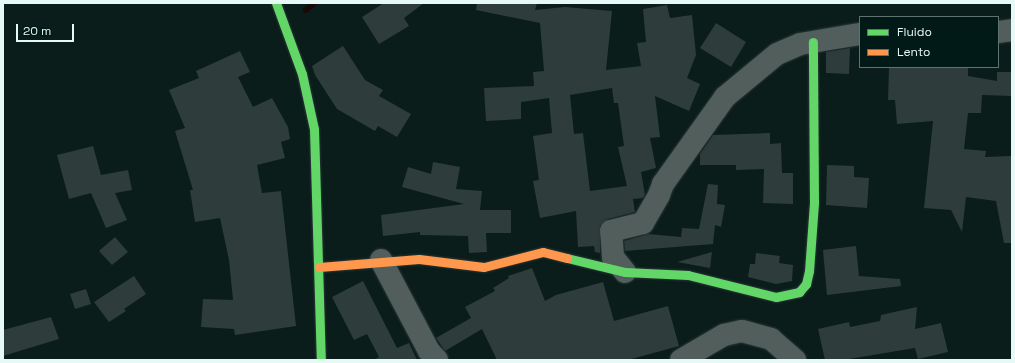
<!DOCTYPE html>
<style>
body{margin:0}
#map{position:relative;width:1015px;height:363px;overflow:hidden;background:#0a1d1b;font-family:"Space Grotesk",sans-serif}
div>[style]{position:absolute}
.stream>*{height:6px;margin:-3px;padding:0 3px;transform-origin:3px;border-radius:3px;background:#180902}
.building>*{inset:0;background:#2e3c3b}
.roads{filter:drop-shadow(0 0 1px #2b3736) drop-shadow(0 0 1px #2b3736)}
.street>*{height:22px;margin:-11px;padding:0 11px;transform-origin:11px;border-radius:11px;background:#515e5c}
.fast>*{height:9px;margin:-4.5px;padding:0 4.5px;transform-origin:4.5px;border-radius:4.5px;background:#63d668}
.slow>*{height:9px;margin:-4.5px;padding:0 4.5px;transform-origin:4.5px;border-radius:4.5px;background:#ff974d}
span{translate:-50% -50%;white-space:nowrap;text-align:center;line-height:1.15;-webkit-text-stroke:3px #021a17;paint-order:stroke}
.frame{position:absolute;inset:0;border:4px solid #e7f9f6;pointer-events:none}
.legend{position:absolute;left:859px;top:16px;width:140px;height:52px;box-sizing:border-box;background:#021a17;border:1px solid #5e7370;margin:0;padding:5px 7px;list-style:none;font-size:12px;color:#e7f9f6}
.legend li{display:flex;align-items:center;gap:8px;height:20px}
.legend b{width:20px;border:1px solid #5e7370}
.scale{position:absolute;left:16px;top:24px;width:58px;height:18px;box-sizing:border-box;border:2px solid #e7f9f6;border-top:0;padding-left:5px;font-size:12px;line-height:14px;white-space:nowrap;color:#e7f9f6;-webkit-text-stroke:3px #021a17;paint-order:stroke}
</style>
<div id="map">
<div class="stream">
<i style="left:306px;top:10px;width:11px;rotate:-41deg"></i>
</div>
<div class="building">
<i style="clip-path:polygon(384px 3px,424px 3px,404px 18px,409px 26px,379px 44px,362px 17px)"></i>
<i style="clip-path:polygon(evenodd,477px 3px,537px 3px,535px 10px,565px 7px,612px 11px,606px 70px,641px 66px,637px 43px,646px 42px,643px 9px,667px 5px,670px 18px,692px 15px,696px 55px,687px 78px,700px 84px,689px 111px,655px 96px,660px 137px,650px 138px,656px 168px,641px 172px,645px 195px,643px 198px,633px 199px,635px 212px,608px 219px,600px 226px,600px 253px,595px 252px,594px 246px,578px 247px,576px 211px,540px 218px,533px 181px,539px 180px,533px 136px,552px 133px,549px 98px,521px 102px,521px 119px,486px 121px,484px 88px,534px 86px,533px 72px,544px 71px,540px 23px,476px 10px,477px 3px,612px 88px,614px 103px,618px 103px,624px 146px,618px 147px,627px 186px,590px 191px,583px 133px,574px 134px,570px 95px,612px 88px)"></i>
<i style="clip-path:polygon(716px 23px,746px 42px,731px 67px,700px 48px)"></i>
<i style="clip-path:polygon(343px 46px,365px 80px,383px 90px,379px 96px,411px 114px,397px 137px,378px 126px,375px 131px,337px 109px,315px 75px,312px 66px)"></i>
<i style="clip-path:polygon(850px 48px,849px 74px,826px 73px,826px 52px)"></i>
<i style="clip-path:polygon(240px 51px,250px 72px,238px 77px,253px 107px,272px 98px,288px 127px,290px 139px,281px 142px,285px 158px,257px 165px,262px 193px,281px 191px,296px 326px,235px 335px,234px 329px,201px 327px,203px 299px,233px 300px,229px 260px,220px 218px,195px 222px,190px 190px,193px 190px,175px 131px,185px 128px,169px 90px,199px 78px,196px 71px)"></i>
<i style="clip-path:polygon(889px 67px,968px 68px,968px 76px,997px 81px,997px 72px,1012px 72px,1012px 96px,982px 95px,981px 113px,968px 113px,964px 149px,986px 151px,985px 157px,1011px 156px,1012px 243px,1004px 243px,996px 201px,966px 197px,962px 232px,951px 210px,924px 208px,933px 121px,897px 124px,895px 100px,888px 100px)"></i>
<i style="clip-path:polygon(770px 133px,770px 144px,781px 143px,782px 173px,793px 173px,793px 204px,763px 203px,764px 169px,736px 170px,736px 165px,700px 165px,700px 154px,713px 135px)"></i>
<i style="clip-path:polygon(93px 146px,101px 175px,128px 170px,132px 190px,115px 193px,127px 220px,106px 228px,91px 193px,69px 199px,57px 155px)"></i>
<i style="clip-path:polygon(433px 162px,460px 167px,456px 189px,482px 191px,480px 210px,511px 210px,511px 233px,486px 233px,487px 252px,469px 253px,468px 236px,420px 235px,420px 232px,383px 236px,381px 215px,464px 204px,402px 187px,408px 167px,431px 174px)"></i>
<i style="clip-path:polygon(827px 165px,854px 166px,854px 177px,869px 178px,867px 208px,826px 205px)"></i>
<i style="clip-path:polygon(708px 184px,718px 185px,717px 204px,725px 205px,721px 227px,715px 225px,713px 244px,625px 251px,624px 241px,648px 234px,681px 237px,682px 228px,699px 229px)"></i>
<i style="clip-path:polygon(115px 237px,128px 252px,112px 265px,99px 251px)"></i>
<i style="clip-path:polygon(856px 246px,859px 276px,900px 279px,901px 286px,827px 295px,823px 250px)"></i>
<i style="clip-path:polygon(712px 252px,710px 268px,677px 262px)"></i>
<i style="clip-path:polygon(756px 253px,780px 256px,779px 263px,793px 265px,792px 281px,776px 284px,748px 277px,750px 264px,755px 264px)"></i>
<i style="clip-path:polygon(532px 268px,545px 301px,556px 295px,603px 282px,614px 321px,668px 306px,679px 346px,628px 360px,497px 360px,482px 329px,445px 351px,436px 338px,471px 318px,465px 307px,495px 291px,493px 288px,509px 278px,508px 276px)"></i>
<i style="clip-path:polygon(134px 276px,146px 294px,124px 309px,126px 311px,109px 322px,94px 302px)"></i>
<i style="clip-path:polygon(363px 281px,397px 348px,409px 343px,417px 360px,374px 360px,379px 357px,367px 334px,354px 340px,332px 297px)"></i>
<i style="clip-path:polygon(86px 289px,91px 304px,75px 309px,70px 294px)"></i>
<i style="clip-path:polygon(917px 307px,915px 329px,941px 323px,948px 352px,918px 359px,915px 348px,843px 360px,825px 360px,818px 329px,849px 322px,850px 327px,880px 321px,881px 315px)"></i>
<i style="clip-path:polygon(51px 317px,59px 339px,3px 356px,3px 330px)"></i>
</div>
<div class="roads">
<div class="street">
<i style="left:998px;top:32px;width:14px;rotate:-8deg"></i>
<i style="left:381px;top:260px;width:103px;rotate:62.2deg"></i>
<i style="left:429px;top:351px;width:12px;rotate:48deg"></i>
<i style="left:625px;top:272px;width:19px;rotate:-129deg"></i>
<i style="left:613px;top:257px;width:26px;rotate:-94deg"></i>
<i style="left:611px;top:231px;width:33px;rotate:-14deg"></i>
<i style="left:643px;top:223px;width:32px;rotate:-60deg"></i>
<i style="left:659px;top:195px;width:12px;rotate:-70deg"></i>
<i style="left:663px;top:184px;width:107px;rotate:-54.5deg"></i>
<i style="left:725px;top:97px;width:67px;rotate:-39.6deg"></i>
<i style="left:777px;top:54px;width:25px;rotate:-23deg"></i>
<i style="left:800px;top:44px;width:61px;rotate:-9.5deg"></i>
<i style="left:681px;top:360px;width:50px;rotate:-30.2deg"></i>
<i style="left:724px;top:335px;width:18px;rotate:-13deg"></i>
<i style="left:742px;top:331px;width:30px;rotate:15deg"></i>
<i style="left:771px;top:339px;width:32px;rotate:41deg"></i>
</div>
<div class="fast">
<i style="left:276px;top:3px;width:76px;rotate:69.9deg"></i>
<i style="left:302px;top:74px;width:56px;rotate:77.7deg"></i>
<i style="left:314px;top:129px;width:231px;rotate:88.3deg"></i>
<i style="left:567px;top:258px;width:60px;rotate:13.6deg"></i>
<i style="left:625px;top:272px;width:63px;rotate:2.7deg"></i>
<i style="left:688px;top:275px;width:91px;rotate:14deg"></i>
<i style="left:776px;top:297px;width:24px;rotate:-12deg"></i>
<i style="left:799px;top:292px;width:11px;rotate:-49deg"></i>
<i style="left:806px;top:284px;width:13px;rotate:-77deg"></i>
<i style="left:809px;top:271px;width:68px;rotate:-85.8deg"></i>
<i style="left:814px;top:203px;width:161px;rotate:-90.4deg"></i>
</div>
<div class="slow">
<i style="left:319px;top:267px;width:100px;rotate:-4.6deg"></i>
<i style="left:419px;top:259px;width:65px;rotate:7deg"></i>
<i style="left:484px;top:267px;width:61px;rotate:-14.3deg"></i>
<i style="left:543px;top:252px;width:25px;rotate:14deg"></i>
</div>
</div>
<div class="frame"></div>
<ul class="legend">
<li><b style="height:5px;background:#63d668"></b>Fluido</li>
<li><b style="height:5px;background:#ff974d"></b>Lento</li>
</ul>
<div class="scale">20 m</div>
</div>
